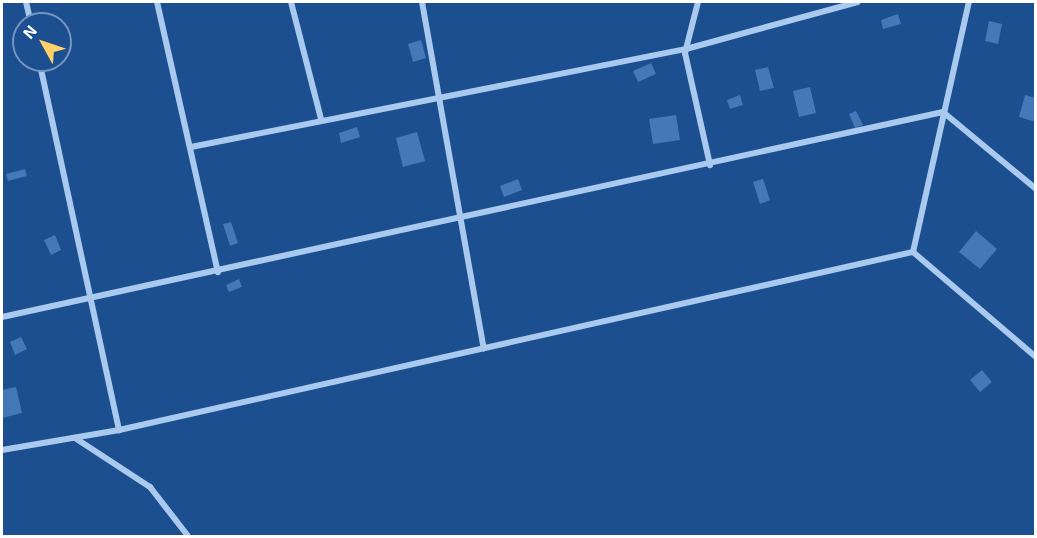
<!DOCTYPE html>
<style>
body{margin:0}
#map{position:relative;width:1037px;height:538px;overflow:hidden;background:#1b4f8f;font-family:"Exo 2",sans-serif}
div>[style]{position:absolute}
.building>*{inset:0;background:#4478b7}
.street>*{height:6px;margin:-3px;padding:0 3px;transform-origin:3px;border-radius:3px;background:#a9c9ee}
span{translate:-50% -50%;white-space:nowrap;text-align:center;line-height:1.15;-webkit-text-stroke:4.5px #1b4f8f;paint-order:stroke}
.frame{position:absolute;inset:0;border:3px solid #fff;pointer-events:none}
.north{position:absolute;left:12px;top:12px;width:60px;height:60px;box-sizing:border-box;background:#1b4f8f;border:2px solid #7695bc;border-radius:50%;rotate:310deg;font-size:16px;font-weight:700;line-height:24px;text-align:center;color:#fff}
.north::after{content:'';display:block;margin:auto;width:21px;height:27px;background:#ffd166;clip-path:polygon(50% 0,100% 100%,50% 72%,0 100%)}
</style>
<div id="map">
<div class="building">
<i style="clip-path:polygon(898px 14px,901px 24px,883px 29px,881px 20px)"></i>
<i style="clip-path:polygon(989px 21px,1002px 24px,998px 44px,985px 41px)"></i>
<i style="clip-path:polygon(421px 40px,426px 58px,413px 62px,408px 44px)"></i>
<i style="clip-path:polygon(651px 63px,656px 74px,638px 82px,633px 71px)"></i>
<i style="clip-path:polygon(768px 67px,774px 88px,760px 91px,755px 70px)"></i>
<i style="clip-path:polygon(810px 87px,816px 113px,799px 117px,793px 91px)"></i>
<i style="clip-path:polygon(740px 95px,743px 105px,730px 109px,727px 100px)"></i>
<i style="clip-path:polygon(1025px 95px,1036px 98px,1036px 122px,1019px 117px)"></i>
<i style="clip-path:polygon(856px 111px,863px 125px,855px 128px,849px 114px)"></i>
<i style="clip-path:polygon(676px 115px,680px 140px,653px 144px,649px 119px)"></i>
<i style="clip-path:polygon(357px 127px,360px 137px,341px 143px,339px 133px)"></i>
<i style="clip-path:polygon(417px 132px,425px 161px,403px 167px,396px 138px)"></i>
<i style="clip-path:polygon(25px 169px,27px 176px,8px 181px,6px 174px)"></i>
<i style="clip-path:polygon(518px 179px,522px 190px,504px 197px,500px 186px)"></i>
<i style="clip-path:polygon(763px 179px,770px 200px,760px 204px,753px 182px)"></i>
<i style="clip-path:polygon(231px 222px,238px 243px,230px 246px,223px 224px)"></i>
<i style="clip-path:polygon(976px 231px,997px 249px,980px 269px,959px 252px)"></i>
<i style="clip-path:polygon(55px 235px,61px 250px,51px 255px,44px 240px)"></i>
<i style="clip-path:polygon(239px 279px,242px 287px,229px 292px,226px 285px)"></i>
<i style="clip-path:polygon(21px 337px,27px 349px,15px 355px,10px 342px)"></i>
<i style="clip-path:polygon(982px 370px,992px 382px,980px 392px,970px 380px)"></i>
<i style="clip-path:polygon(16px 387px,22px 413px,2px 418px,2px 390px)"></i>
</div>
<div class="street">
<i style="left:26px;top:2px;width:23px;rotate:77deg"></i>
<i style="left:157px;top:2px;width:277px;rotate:77.3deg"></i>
<i style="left:291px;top:2px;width:121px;rotate:75.6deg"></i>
<i style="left:422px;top:2px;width:352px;rotate:79.9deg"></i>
<i style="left:698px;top:2px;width:53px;rotate:104.3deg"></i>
<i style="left:685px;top:53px;width:115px;rotate:77.4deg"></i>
<i style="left:39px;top:60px;width:379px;rotate:77.8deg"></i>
<i style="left:191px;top:147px;width:505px;rotate:-11.2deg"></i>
<i style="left:686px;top:49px;width:178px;rotate:-15.3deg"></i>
<i style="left:913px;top:252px;width:256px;rotate:-77.4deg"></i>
<i style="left:913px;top:252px;width:162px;rotate:40.5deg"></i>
<i style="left:2px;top:317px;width:963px;rotate:-12.29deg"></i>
<i style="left:943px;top:112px;width:121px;rotate:39.6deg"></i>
<i style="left:75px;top:438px;width:90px;rotate:33.2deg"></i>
<i style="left:150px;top:487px;width:62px;rotate:52.2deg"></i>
<i style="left:2px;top:450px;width:119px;rotate:-9.7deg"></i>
<i style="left:119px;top:430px;width:814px;rotate:-12.64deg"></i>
</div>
<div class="frame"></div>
<div class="north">N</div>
</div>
